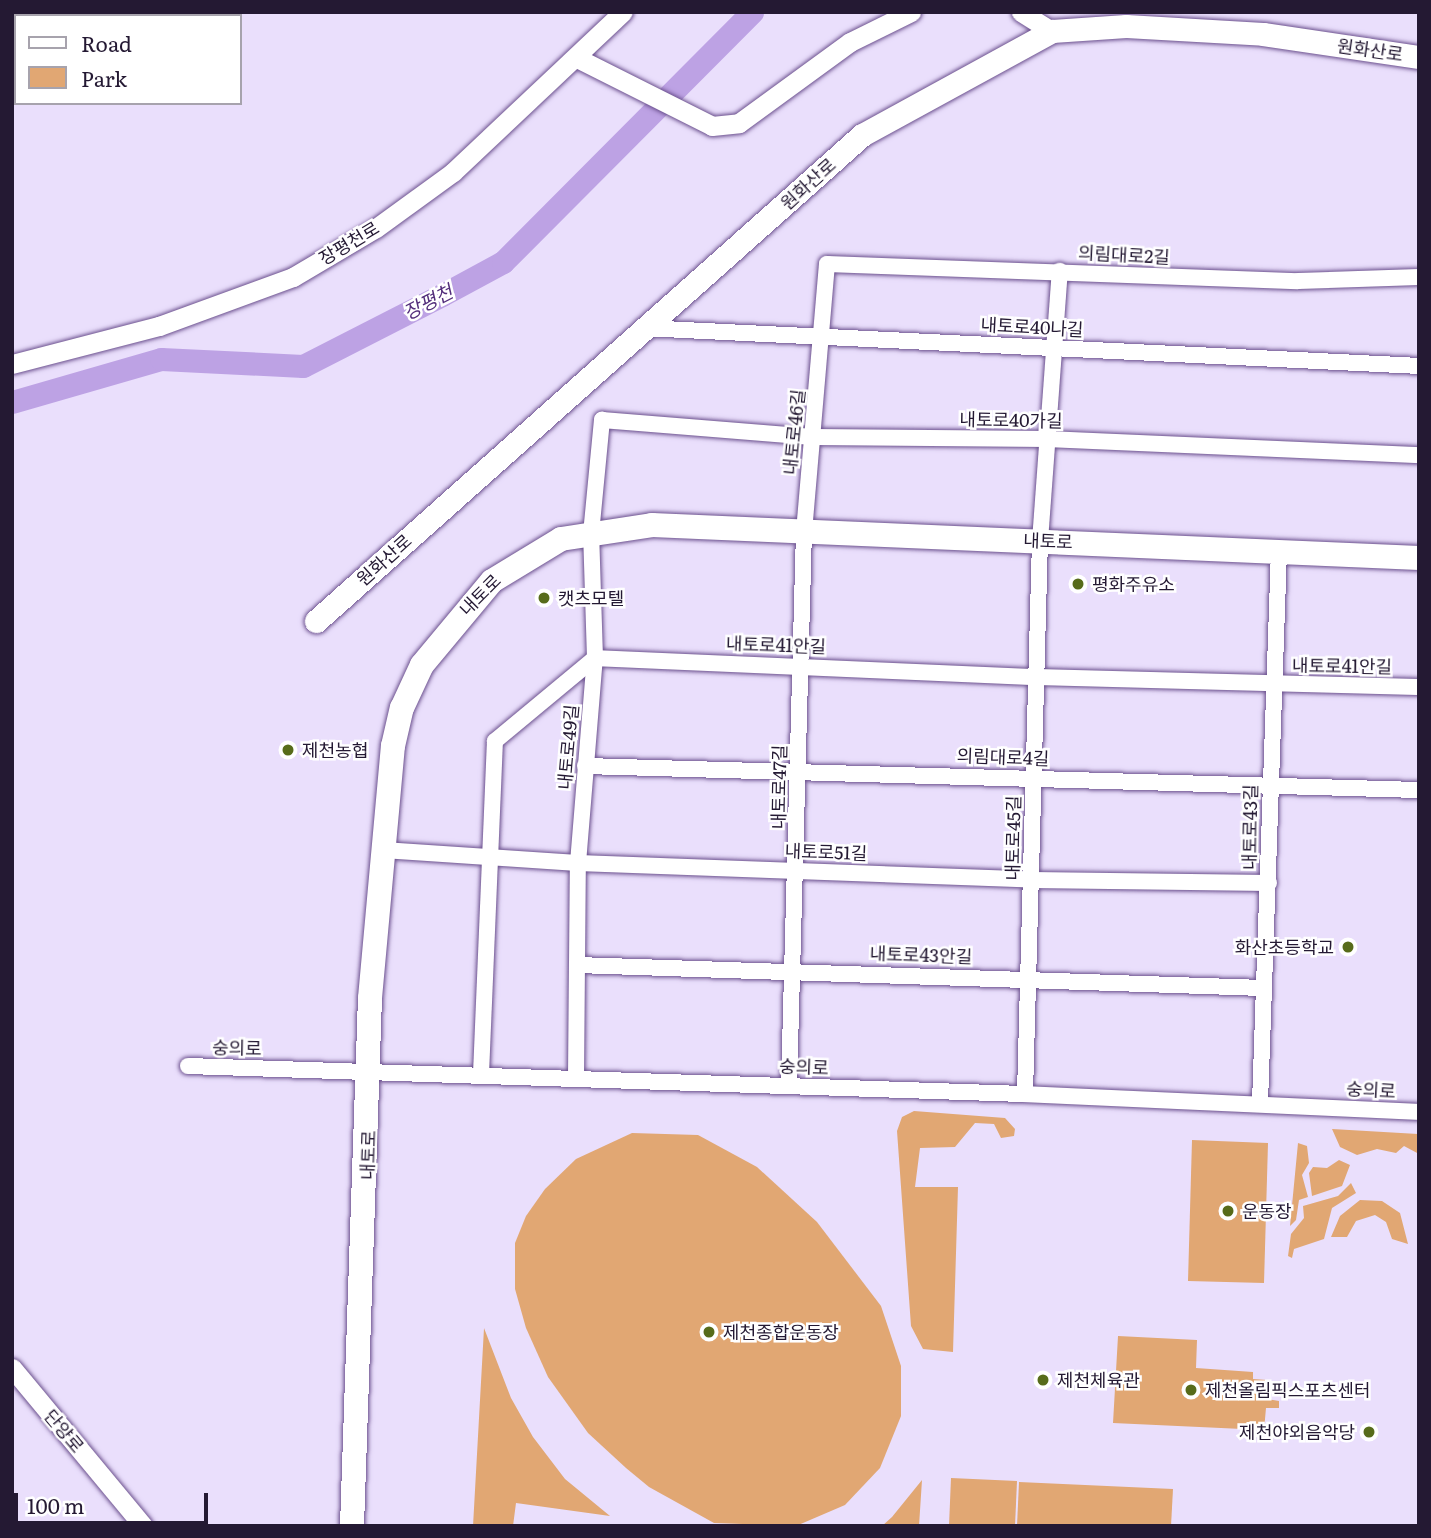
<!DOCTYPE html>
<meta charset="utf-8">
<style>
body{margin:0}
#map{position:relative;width:1431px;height:1538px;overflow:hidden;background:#eadffc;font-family:Literata,"Noto Sans KR",serif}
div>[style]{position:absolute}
.green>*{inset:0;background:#e1a773}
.river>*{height:23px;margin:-11.5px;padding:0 11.5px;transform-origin:11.5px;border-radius:11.5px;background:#bda2e4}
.roads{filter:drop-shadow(0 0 2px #6b508e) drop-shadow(0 0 2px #6b508e)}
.minor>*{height:16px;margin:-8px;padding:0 8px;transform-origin:8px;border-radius:8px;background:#fff}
.tertiary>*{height:19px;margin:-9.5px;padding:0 9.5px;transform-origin:9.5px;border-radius:9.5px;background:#fff}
.secondary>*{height:23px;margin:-11.5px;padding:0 11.5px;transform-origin:11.5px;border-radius:11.5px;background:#fff}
.primary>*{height:24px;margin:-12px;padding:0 12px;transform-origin:12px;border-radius:12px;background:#fff}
.dots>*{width:19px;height:19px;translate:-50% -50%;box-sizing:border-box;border:4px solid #fff;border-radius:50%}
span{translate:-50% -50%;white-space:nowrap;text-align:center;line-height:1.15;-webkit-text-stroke:5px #fff;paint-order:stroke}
.street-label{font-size:18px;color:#241933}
.poi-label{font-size:18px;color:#241933}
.left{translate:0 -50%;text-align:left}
.right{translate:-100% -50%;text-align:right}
.water-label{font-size:19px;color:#532e7b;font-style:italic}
.frame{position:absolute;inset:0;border:14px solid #241933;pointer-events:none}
.legend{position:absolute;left:14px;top:14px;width:228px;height:91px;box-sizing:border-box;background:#fff;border:2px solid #a7a3ad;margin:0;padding:9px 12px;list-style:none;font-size:21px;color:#241933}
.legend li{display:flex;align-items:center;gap:14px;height:35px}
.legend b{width:35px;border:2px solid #a7a3ad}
.scale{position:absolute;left:14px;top:1493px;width:194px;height:32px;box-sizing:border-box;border:4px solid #241933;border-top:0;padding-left:9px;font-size:21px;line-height:24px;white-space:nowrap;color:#241933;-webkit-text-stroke:5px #fff;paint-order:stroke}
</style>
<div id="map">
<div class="green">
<i style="clip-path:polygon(914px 1111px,1005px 1118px,1015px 1129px,1014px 1136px,1001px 1138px,994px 1124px,975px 1123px,955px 1147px,920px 1148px,915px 1187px,958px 1187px,953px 1352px,923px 1349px,911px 1326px,897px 1131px,902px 1117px)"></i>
<i style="clip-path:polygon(1332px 1129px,1418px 1134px,1419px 1154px,1404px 1146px,1396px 1153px,1377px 1149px,1357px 1155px,1340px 1147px)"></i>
<i style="clip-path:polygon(632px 1133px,698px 1135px,757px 1167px,817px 1222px,881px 1306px,901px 1366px,901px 1416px,880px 1468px,845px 1505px,796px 1526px,714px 1523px,649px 1487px,626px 1468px,588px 1433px,548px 1377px,526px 1328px,515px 1289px,515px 1243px,526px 1216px,545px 1189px,576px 1159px)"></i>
<i style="clip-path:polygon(1192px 1140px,1268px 1143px,1264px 1283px,1188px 1281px)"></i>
<i style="clip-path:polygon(1298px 1143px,1307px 1146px,1309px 1163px,1302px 1175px,1308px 1197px,1299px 1200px,1296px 1220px,1290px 1226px)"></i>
<i style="clip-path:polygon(1339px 1160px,1350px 1165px,1342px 1186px,1312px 1196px,1309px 1173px,1313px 1167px,1327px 1168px)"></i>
<i style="clip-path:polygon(1351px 1183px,1356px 1193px,1332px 1208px,1324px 1239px,1294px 1249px,1292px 1258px,1288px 1256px,1291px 1234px,1304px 1218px,1303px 1206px,1338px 1196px)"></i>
<i style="clip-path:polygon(1360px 1200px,1382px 1201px,1400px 1213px,1408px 1244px,1392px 1239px,1386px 1222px,1375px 1215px,1356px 1221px,1347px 1237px,1331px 1237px,1340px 1216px)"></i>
<i style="clip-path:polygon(484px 1328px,511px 1398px,533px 1437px,565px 1479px,610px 1516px,516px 1503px,513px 1526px,473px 1526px)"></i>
<i style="clip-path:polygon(1118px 1336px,1197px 1340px,1196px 1368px,1253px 1372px,1253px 1379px,1267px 1380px,1266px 1399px,1279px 1401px,1279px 1408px,1266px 1408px,1264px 1430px,1113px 1423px)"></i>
<i style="clip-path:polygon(951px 1478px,1017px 1481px,1015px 1526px,949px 1526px)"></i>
<i style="clip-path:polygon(922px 1480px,919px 1526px,882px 1526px,892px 1517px)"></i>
<i style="clip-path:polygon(1019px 1482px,1173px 1489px,1171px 1526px,1017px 1526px)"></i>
</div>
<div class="river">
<i style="left:12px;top:402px;width:155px;rotate:-16.1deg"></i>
<i style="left:161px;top:359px;width:142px;rotate:2.8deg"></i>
<i style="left:303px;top:366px;width:156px;rotate:-27.1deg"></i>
<i style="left:442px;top:295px;width:69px;rotate:-28.4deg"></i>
<i style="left:503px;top:262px;width:353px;rotate:-45.1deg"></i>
</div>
<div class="roads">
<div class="minor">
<i style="left:643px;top:328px;width:777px;rotate:2.8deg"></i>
<i style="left:585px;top:766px;width:834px;rotate:1.65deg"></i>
<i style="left:383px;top:850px;width:195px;rotate:3.8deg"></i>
<i style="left:578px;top:863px;width:453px;rotate:2.1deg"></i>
<i style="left:1031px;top:880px;width:238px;rotate:0.7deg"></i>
<i style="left:577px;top:965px;width:687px;rotate:1.92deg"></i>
<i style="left:188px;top:1066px;width:837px;rotate:1.92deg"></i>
<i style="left:1025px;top:1094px;width:394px;rotate:2.6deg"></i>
<i style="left:481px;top:1074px;width:333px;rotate:-87.6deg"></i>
<i style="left:495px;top:741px;width:130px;rotate:-39.7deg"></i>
<i style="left:595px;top:658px;width:440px;rotate:2.5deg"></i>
<i style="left:1035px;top:677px;width:384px;rotate:1.5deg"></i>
<i style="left:576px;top:1077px;width:214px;rotate:-89.5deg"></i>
<i style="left:578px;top:863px;width:206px;rotate:-85.3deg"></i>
<i style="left:595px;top:658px;width:124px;rotate:-91.8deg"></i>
<i style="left:591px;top:534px;width:115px;rotate:-84.5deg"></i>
<i style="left:602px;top:420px;width:211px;rotate:4.6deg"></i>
<i style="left:812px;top:437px;width:237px;rotate:0.5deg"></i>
<i style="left:1049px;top:439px;width:370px;rotate:2.5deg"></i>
<i style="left:789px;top:1085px;width:553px;rotate:-88.45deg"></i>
<i style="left:804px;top:532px;width:269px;rotate:-85.1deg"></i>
<i style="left:827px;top:264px;width:471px;rotate:2.1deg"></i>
<i style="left:1298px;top:281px;width:121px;rotate:-1.9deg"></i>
<i style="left:1025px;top:1094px;width:553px;rotate:-88.45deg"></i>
<i style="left:1040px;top:541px;width:271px;rotate:-85.8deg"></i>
<i style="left:1260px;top:1103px;width:552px;rotate:-88.03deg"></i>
</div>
<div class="tertiary">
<i style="left:1021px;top:12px;width:36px;rotate:32deg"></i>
<i style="left:577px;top:58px;width:151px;rotate:26.7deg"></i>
<i style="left:712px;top:126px;width:27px;rotate:-6deg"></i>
<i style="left:739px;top:123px;width:137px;rotate:-36.1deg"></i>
<i style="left:850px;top:42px;width:68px;rotate:-26.2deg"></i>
<i style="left:12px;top:364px;width:152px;rotate:-14.5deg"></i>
<i style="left:159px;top:326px;width:143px;rotate:-20.1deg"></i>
<i style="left:293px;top:277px;width:96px;rotate:-30.6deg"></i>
<i style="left:376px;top:228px;width:95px;rotate:-36deg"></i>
<i style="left:453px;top:172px;width:233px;rotate:-43.3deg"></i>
<i style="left:12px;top:1368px;width:205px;rotate:50.3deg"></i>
</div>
<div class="secondary">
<i style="left:316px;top:621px;width:731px;rotate:-41.67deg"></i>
<i style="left:862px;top:135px;width:217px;rotate:-28.7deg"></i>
<i style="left:1052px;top:31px;width:74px;rotate:-3.9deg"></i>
<i style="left:1126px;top:26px;width:137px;rotate:3.3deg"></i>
<i style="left:1263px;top:34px;width:158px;rotate:8.4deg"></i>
</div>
<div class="primary">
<i style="left:352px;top:1526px;width:528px;rotate:-88.05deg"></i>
<i style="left:370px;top:998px;width:253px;rotate:-84.8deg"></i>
<i style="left:393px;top:746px;width:39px;rotate:-77deg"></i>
<i style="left:402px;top:708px;width:47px;rotate:-65.1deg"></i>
<i style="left:422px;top:665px;width:109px;rotate:-50.2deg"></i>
<i style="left:492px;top:581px;width:81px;rotate:-31.3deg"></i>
<i style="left:561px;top:539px;width:92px;rotate:-8.7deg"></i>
<i style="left:652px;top:525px;width:768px;rotate:2.46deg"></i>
</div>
</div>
<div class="dots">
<i style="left:1078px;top:584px;background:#576b1a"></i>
<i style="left:544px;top:598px;background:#576b1a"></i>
<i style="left:288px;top:750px;background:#576b1a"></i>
<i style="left:1348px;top:947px;background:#576b1a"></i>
<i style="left:1228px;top:1211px;background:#576b1a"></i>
<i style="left:709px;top:1332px;background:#576b1a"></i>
<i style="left:1043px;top:1380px;background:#576b1a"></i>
<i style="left:1191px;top:1390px;background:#576b1a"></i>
<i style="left:1369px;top:1432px;background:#576b1a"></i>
</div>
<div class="street-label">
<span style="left:1370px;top:50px;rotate:8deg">원화산로</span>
<span style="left:808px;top:184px;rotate:-42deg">원화산로</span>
<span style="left:349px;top:243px;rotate:-31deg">장평천로</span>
<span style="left:1124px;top:255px;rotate:3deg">의림대로2길</span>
<span style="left:1032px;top:327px;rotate:3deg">내토로40나길</span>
<span style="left:1011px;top:420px;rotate:1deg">내토로40가길</span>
<span style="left:794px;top:432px;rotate:-84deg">내토로46길</span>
<span style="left:1048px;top:541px;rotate:2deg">내토로</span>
<span style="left:384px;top:560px;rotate:-42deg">원화산로</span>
<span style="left:480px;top:595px;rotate:-45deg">내토로</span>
<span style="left:776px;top:645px;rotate:2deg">내토로41안길</span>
<span style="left:1342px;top:666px;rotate:1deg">내토로41안길</span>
<span style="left:568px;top:747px;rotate:-85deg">내토로49길</span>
<span style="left:1003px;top:757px;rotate:2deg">의림대로4길</span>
<span style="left:779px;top:787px;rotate:-89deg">내토로47길</span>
<span style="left:1250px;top:827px;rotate:-89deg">내토로43길</span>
<span style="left:1013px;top:838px;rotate:-89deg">내토로45길</span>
<span style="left:826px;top:852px;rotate:2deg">내토로51길</span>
<span style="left:921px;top:955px;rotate:2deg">내토로43안길</span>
<span style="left:237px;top:1048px;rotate:1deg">숭의로</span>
<span style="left:804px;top:1067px;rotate:2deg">숭의로</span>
<span style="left:1371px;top:1090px;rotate:3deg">숭의로</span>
<span style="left:368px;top:1155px;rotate:-88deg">내토로</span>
<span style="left:64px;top:1431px;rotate:50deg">단양로</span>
</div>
<div class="poi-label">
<span class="left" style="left:1092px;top:584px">평화주유소</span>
<span class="left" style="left:558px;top:598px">캣츠모텔</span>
<span class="left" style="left:302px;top:750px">제천농협</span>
<span class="right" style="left:1334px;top:947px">화산초등학교</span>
<span class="left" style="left:1242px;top:1211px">운동장</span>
<span class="left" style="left:723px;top:1332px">제천종합운동장</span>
<span class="left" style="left:1057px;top:1380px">제천체육관</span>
<span class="left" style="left:1205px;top:1390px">제천올림픽스포츠센터</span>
<span class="right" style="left:1355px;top:1432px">제천야외음악당</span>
</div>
<div class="water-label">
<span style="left:428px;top:302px;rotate:-27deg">장평천</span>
</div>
<div class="frame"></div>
<ul class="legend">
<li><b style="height:9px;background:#fff"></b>Road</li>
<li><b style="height:19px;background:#e1a773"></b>Park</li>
</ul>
<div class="scale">100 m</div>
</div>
